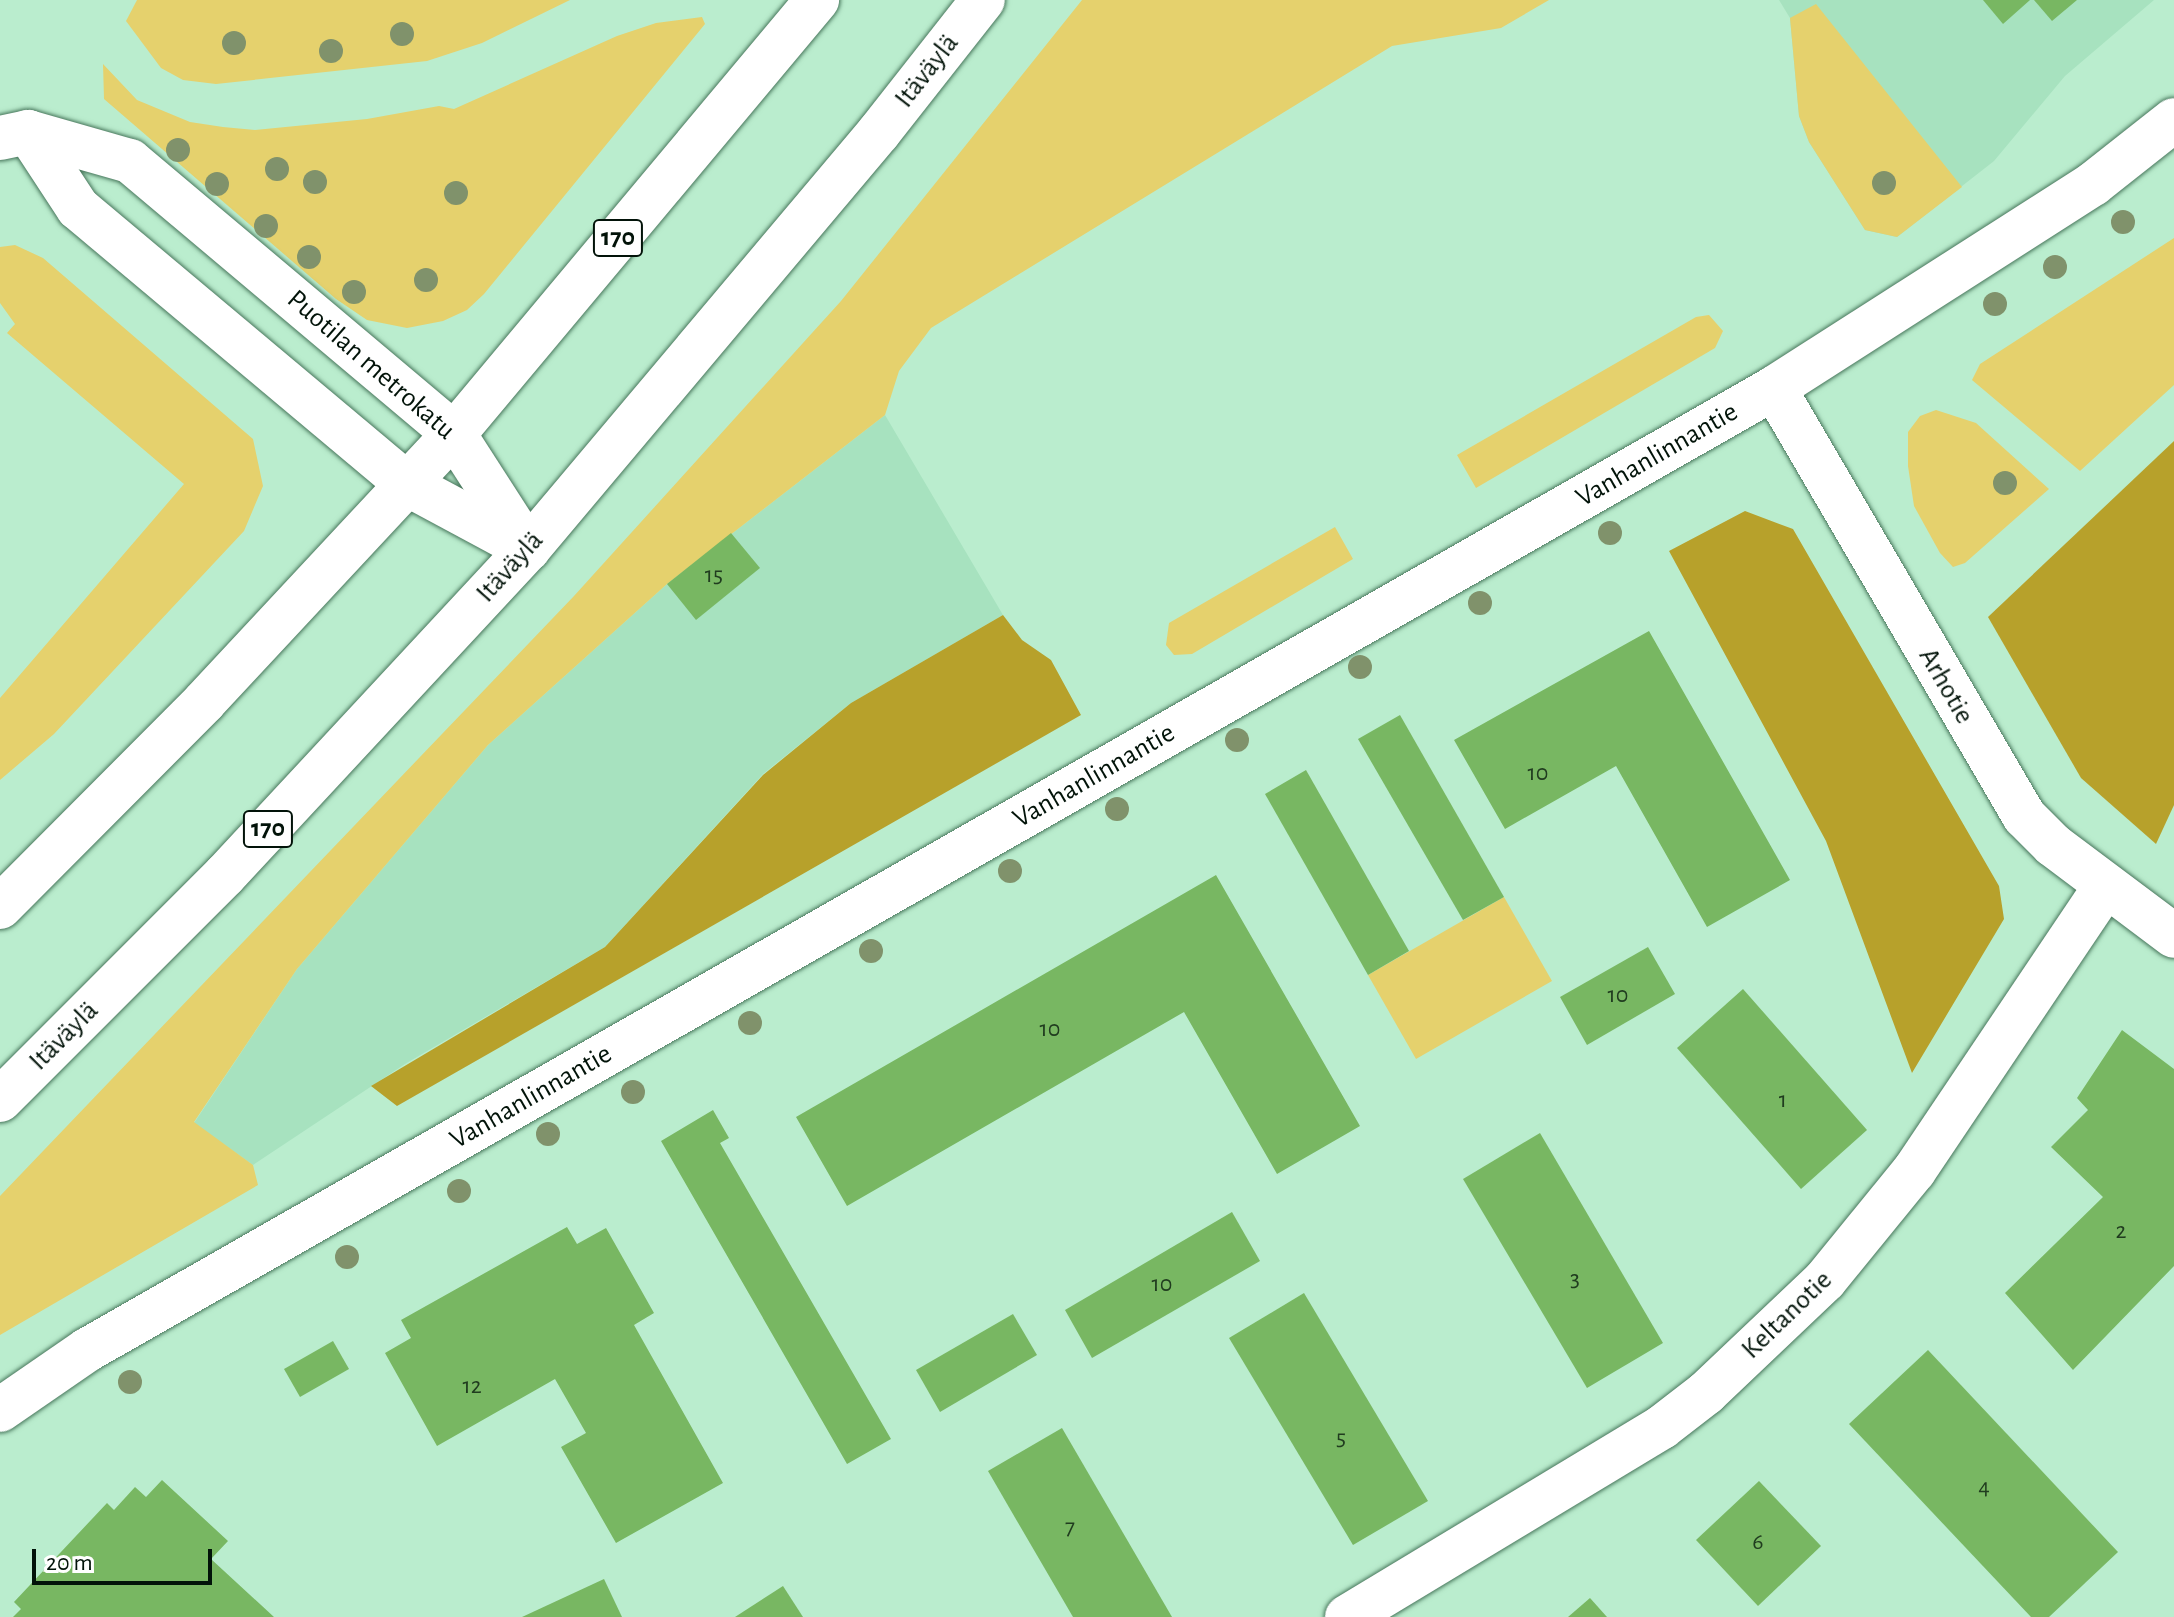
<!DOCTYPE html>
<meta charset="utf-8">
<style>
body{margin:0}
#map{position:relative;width:2174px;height:1617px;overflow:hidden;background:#baedce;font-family:"Alegreya Sans",sans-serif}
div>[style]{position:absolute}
.built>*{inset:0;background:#a7e2bf}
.green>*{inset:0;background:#e5d16d}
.forest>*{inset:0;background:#b7a12b}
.building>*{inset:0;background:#78b762}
.roads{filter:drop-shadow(0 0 2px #47765b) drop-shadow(0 0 2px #47765b)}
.street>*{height:44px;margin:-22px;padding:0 22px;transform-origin:22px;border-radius:22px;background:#fff}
.secondary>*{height:44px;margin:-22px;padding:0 22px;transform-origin:22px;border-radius:22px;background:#fff}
.primary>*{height:44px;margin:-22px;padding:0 22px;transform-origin:22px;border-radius:22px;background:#fff}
.trees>*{width:24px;height:24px;margin:-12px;border-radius:50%;background:#80926b}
span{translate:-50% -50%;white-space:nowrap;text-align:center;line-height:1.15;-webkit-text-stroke:6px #fff;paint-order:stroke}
.number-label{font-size:24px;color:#203c1f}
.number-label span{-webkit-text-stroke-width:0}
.shield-label span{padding:2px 6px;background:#fff;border:2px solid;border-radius:6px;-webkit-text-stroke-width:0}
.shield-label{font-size:26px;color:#021309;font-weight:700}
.street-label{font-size:28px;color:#021309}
.scale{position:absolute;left:32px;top:1549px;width:180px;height:36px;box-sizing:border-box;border:4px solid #021309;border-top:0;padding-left:10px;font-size:24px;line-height:28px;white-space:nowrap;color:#021309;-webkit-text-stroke:6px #fff;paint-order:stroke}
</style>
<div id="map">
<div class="built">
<i style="clip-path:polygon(1779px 0,2154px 0,2065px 76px,1994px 161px,1897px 237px,1865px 230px,1809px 142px,1799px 116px,1790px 18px)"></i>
<i style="clip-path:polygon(885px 415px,1003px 615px,851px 703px,763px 774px,605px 947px,405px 1064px,253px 1165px,194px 1123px,297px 969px,488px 745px,667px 584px)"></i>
</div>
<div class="green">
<i style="clip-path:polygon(137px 0,570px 0,482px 43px,427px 61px,216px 84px,183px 80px,161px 68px,126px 21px)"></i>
<i style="clip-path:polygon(1082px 0,1549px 0,1501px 28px,1392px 46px,931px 328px,899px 371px,885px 415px,667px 584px,488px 745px,297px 969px,194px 1122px,253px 1165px,258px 1185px,0 1335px,0 1196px,574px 596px,841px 301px)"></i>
<i style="clip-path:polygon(1816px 4px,1962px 187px,1897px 237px,1865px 230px,1809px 142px,1799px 116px,1790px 18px)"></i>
<i style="clip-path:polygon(702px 17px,705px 24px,484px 294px,467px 310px,443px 321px,407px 328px,367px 320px,336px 299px,104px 99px,103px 64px,137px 100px,190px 122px,223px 127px,255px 130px,367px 119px,439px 106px,454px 109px,617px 36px,656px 23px)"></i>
<i style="clip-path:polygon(2174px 238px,2174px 385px,2080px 471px,1972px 380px,1980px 364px)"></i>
<i style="clip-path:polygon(15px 245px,43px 258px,253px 439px,263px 486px,244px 531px,54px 734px,0 780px,0 698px,184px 484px,7px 333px,15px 324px,0 303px,0 247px)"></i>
<i style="clip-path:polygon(1709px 315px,1723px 331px,1715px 348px,1476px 488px,1457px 455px,1696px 317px)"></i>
<i style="clip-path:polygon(1936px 410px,1976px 423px,2049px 489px,1965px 563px,1953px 567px,1940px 553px,1914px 506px,1908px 466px,1908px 432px,1920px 416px)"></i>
<i style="clip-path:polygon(1335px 527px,1353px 559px,1192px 654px,1174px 655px,1166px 645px,1169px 623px)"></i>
<i style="clip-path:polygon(1504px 897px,1552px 981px,1416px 1059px,1368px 975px)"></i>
</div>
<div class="forest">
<i style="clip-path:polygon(2174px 441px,2174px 805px,2156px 844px,2081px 778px,1988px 617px)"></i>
<i style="clip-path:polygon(1745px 511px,1793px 529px,1999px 886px,2004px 919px,1912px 1073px,1826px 841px,1669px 551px)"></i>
<i style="clip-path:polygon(1003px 615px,1022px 640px,1051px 660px,1081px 715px,397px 1106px,371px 1086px,605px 947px,763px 775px,851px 703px)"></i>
</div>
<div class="building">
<i style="clip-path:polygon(1983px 0,2030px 0,2003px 24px)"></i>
<i style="clip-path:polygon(2034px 0,2077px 0,2052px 21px)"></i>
<i style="clip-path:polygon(731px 533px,760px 568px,696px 620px,667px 584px)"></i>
<i style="clip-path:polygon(1649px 631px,1790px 880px,1707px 927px,1616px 766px,1505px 829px,1454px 740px)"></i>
<i style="clip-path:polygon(1400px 715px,1504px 897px,1463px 920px,1358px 739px)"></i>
<i style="clip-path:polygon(1306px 770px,1409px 951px,1368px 975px,1265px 794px)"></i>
<i style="clip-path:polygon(1216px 875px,1360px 1126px,1277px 1174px,1184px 1012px,847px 1206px,796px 1117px)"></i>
<i style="clip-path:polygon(1648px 947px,1675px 994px,1587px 1045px,1560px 997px)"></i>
<i style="clip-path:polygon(1743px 989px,1867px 1130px,1801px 1189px,1677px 1048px)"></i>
<i style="clip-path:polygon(2122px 1030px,2174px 1069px,2174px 1266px,2073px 1370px,2005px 1293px,2103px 1197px,2051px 1147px,2088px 1110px,2077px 1098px)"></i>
<i style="clip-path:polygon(713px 1110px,729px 1138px,720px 1143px,891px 1439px,847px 1464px,661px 1141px)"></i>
<i style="clip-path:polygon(1540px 1133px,1663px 1343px,1587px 1388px,1463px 1179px)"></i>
<i style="clip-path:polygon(1232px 1212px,1260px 1261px,1092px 1358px,1065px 1310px)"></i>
<i style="clip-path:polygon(567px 1227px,577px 1244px,606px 1228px,654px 1313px,634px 1325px,723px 1483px,616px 1543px,561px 1447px,586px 1433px,555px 1379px,437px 1446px,385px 1353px,411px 1338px,401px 1320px)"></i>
<i style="clip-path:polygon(1304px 1293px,1428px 1501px,1353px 1545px,1229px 1338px)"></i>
<i style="clip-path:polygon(1013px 1314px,1037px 1355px,940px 1412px,916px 1370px)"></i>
<i style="clip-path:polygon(333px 1341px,349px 1369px,300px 1397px,284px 1369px)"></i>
<i style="clip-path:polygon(1928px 1350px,2118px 1552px,2049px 1617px,2031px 1617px,1849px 1424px)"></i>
<i style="clip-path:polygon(1062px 1428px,1172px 1617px,1073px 1617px,1010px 1509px,988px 1471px)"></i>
<i style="clip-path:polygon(162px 1480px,228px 1541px,211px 1559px,274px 1617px,13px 1617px,21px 1609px,14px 1602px,107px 1503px,114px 1510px,135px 1487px,146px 1497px)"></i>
<i style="clip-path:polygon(1759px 1481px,1821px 1546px,1758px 1606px,1696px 1540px)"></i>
<i style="clip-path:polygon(604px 1579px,622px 1617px,522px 1617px)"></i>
<i style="clip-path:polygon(783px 1586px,803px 1617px,735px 1617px)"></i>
<i style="clip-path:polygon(1590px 1598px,1607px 1617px,1568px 1617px)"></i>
</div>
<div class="roads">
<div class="street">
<i style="left:28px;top:132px;width:91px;rotate:56.7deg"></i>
<i style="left:78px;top:208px;width:429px;rotate:40deg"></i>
<i style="left:407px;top:484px;width:135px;rotate:28.3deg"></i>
<i style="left:0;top:138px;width:29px;rotate:-12deg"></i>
<i style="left:28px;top:132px;width:106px;rotate:15.9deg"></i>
<i style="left:130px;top:161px;width:424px;rotate:40.1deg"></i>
<i style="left:454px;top:434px;width:137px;rotate:57.2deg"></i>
<i style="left:1774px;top:388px;width:496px;rotate:59.7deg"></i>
<i style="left:2024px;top:816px;width:41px;rotate:45deg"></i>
<i style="left:2053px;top:845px;width:151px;rotate:36.9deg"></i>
<i style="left:1347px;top:1617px;width:368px;rotate:-31.1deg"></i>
<i style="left:1662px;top:1427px;width:56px;rotate:-37.7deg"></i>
<i style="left:1706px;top:1393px;width:164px;rotate:-43.5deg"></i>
<i style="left:1825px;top:1280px;width:141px;rotate:-50.8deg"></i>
<i style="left:1914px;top:1171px;width:344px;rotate:-56.1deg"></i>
</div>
<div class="secondary">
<i style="left:0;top:1410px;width:106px;rotate:-34.6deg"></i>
<i style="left:87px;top:1350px;width:1942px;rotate:-29.69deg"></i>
<i style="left:1774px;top:388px;width:379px;rotate:-32.6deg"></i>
<i style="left:2093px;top:184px;width:103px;rotate:-38.3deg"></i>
</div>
<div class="primary">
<i style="left:0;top:907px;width:289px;rotate:-45.1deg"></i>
<i style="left:204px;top:702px;width:367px;rotate:-47deg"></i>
<i style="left:454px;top:434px;width:566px;rotate:-50.09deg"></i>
<i style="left:0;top:1100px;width:318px;rotate:-45deg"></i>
<i style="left:225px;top:875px;width:445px;rotate:-47.1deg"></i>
<i style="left:528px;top:549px;width:545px;rotate:-49.91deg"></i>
<i style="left:879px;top:132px;width:168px;rotate:-51.8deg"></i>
</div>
</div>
<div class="trees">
<i style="left:402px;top:34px"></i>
<i style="left:234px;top:43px"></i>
<i style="left:331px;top:51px"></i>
<i style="left:178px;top:150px"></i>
<i style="left:277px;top:169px"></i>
<i style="left:315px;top:182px"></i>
<i style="left:1884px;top:183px"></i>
<i style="left:217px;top:184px"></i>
<i style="left:456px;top:193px"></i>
<i style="left:2123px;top:222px"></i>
<i style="left:266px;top:226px"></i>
<i style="left:309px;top:257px"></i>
<i style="left:2055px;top:267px"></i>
<i style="left:426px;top:280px"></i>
<i style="left:354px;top:292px"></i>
<i style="left:1995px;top:304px"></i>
<i style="left:2005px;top:483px"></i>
<i style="left:1610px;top:533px"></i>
<i style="left:1480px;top:603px"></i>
<i style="left:1360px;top:667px"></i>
<i style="left:1237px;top:740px"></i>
<i style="left:1117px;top:809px"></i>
<i style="left:1010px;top:871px"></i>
<i style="left:871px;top:951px"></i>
<i style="left:750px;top:1023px"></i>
<i style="left:633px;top:1092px"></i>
<i style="left:548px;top:1134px"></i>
<i style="left:459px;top:1191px"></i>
<i style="left:347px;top:1257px"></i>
<i style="left:130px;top:1382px"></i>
</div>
<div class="number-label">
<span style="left:714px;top:576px">15</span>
<span style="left:1538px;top:774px">10</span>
<span style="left:1618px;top:996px">10</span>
<span style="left:1050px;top:1030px">10</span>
<span style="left:1783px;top:1101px">1</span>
<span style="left:2121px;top:1232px">2</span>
<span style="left:1575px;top:1280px">3</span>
<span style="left:1162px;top:1285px">10</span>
<span style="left:472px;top:1387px">12</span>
<span style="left:1341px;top:1439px">5</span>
<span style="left:1984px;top:1488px">4</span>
<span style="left:1070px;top:1528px">7</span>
<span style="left:1758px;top:1543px">6</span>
</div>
<div class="shield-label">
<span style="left:618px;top:238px">170</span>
<span style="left:268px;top:829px">170</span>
</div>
<div class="street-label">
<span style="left:927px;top:71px;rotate:-52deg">Itäväylä</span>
<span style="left:371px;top:365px;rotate:41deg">Puotilan metrokatu</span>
<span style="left:1657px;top:455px;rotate:-30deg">Vanhanlinnantie</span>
<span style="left:510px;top:567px;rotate:-48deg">Itäväylä</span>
<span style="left:1946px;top:686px;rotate:60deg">Arhotie</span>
<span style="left:1094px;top:776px;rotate:-30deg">Vanhanlinnantie</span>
<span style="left:64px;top:1036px;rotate:-45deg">Itäväylä</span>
<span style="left:531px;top:1097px;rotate:-30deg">Vanhanlinnantie</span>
<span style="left:1787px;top:1315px;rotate:-44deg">Keltanotie</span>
</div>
<div class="scale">20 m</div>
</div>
